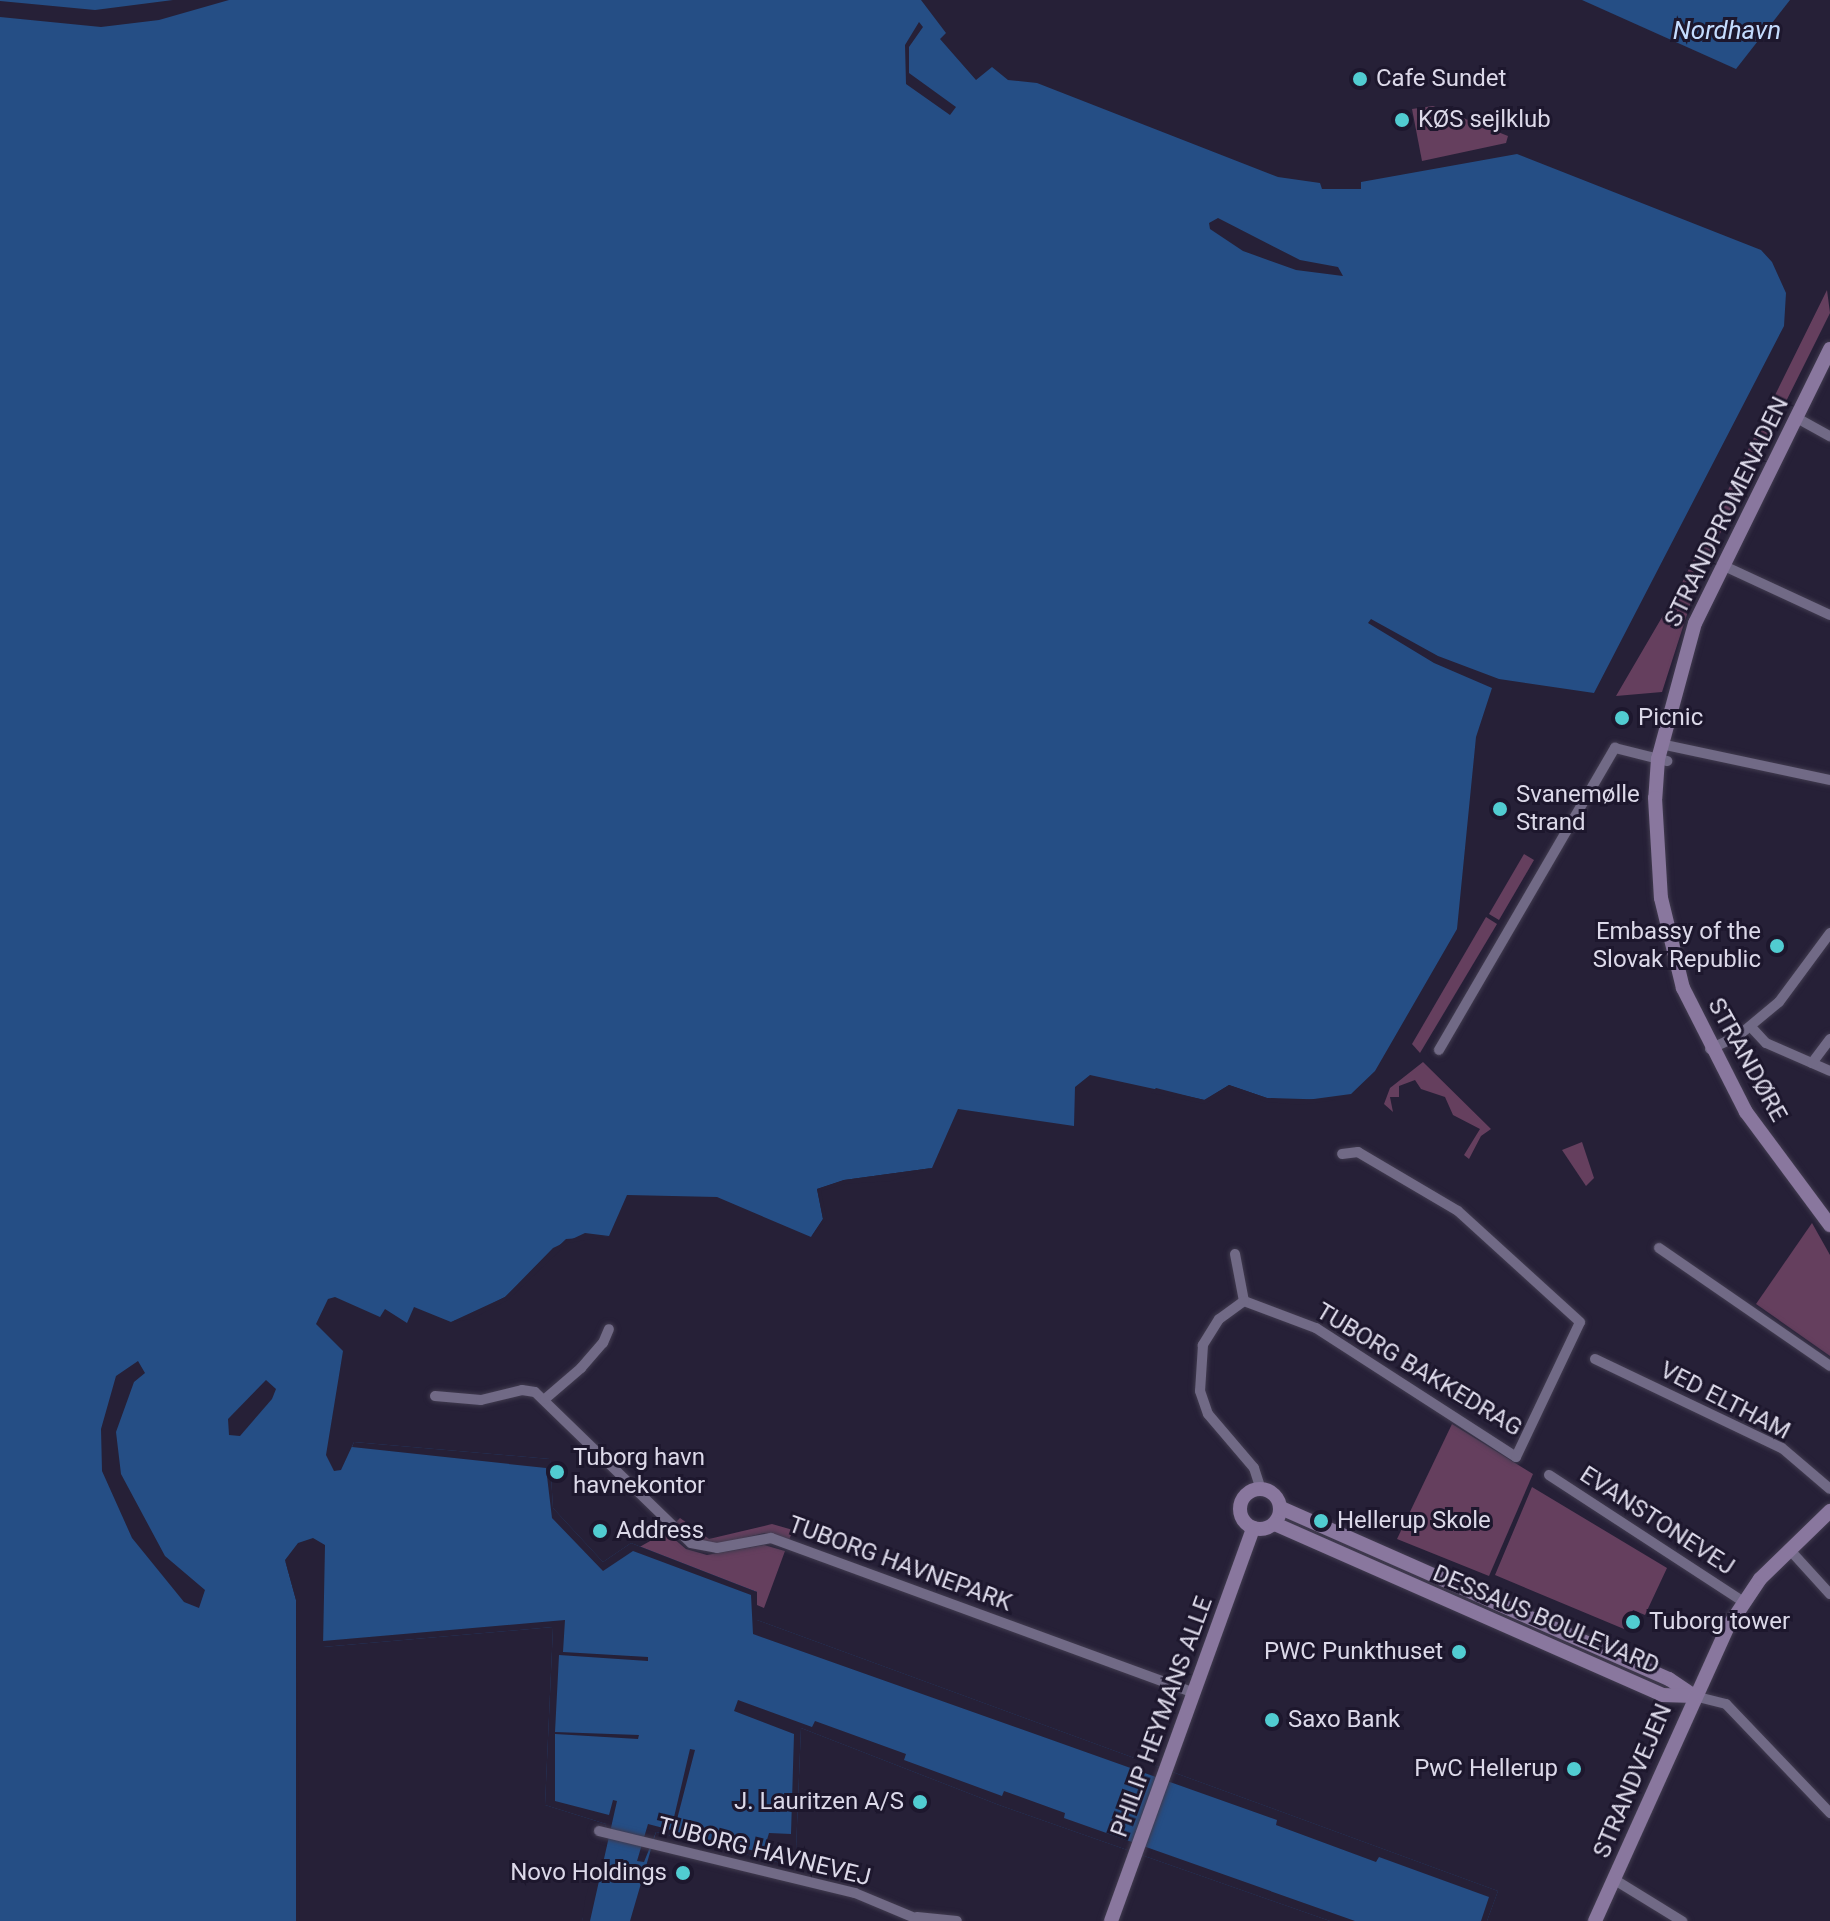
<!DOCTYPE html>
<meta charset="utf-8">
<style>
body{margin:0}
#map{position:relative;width:1830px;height:1921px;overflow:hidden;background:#262037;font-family:Roboto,sans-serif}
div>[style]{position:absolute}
.green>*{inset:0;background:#653f5e}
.water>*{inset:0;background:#254e85}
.pier>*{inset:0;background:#262037}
.roads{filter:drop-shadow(0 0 2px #413b4f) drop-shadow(0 0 2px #413b4f)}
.street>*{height:10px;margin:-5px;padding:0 5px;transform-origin:5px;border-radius:5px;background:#716a86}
.secondary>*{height:14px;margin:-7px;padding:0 7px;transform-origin:7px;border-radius:7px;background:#89779e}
.secondary>.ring{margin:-7px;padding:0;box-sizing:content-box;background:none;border:14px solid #89779e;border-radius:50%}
.dots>*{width:22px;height:22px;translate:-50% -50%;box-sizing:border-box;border:4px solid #1d172d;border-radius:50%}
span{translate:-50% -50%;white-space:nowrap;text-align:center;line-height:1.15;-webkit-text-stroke:6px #1d172d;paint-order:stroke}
.poi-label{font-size:24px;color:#dcd9e9}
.left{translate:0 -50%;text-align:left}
.right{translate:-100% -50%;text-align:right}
.street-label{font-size:24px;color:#dcd9e9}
.water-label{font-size:26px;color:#c4dcfe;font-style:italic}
</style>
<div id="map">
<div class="green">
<i style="clip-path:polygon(1433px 106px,1508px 136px,1506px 143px,1422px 161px,1412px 109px)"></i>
<i style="clip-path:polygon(1827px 290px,1830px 313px,1700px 574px,1662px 692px,1616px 696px,1682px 583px)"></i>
<i style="clip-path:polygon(1524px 854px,1534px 860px,1499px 920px,1489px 914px)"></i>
<i style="clip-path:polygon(1486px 917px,1497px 924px,1420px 1053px,1412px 1044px)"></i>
<i style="clip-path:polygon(1423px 1062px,1491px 1129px,1481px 1136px,1469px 1159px,1464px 1155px,1480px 1129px,1453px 1115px,1445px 1097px,1421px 1089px,1415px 1080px,1399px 1086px,1399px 1097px,1390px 1097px,1393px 1112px,1384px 1104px,1390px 1088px)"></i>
<i style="clip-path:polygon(1582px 1142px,1594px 1178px,1586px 1186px,1562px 1150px)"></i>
<i style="clip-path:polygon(1812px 1223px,1830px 1255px,1830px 1356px,1756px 1304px)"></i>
<i style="clip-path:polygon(1452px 1424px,1533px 1474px,1489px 1576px,1397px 1539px)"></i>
<i style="clip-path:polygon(1532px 1487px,1667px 1568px,1645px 1615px,1633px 1610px,1624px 1629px,1495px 1575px)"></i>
<i style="clip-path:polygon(680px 1518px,709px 1539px,772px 1524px,793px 1530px,789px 1540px,764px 1533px,719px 1544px,695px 1540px,674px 1524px)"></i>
<i style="clip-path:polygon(666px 1532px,686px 1549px,707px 1555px,764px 1545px,785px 1551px,764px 1608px,757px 1605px,757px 1592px,636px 1549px)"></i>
</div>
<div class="water">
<i style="clip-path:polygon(0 0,921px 0,946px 33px,940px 39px,976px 80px,992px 67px,1008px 80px,1037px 83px,1278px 177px,1320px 183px,1322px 189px,1361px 189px,1361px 182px,1517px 154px,1761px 250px,1772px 262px,1786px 293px,1784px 326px,1594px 693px,1499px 679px,1438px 656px,1371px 619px,1368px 623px,1434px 663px,1492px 688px,1476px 737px,1457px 929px,1375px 1071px,1351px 1094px,1299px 1101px,1267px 1098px,1229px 1085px,1205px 1100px,1090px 1075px,1075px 1087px,1074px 1126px,958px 1109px,932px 1168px,844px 1180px,817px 1189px,823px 1219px,811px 1237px,717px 1197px,627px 1195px,609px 1236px,566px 1239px,505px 1297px,470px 1315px,451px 1322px,414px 1307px,407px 1323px,385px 1309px,380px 1317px,335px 1297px,328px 1299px,316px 1324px,343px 1351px,326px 1455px,334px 1471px,341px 1470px,354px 1442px,550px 1459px,553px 1508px,603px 1562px,631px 1543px,757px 1592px,757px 1620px,1498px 1891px,1487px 1921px,1330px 1921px,999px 1805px,801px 1728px,796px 1850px,789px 1865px,656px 1832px,630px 1921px,582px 1921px,606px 1824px,545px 1805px,553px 1627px,323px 1647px,325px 1545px,313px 1538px,298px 1543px,285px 1560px,296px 1600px,296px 1921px,0 1921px)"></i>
<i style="clip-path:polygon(1582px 0,1790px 0,1736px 69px)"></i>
</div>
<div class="pier">
<i style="clip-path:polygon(173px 0,229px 0,159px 20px,101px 27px,0 17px,0 1px,95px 10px)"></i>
<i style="clip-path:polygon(919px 22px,923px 27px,909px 47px,909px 73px,956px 107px,950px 115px,906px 84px,905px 45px)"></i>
<i style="clip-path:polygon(1218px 218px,1300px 260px,1338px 267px,1343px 276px,1296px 270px,1243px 251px,1210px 229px,1209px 223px)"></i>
<i style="clip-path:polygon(1229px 1085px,1267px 1098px,1336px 1100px,1300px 1105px,1266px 1102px,1230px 1089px,1205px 1104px,1151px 1093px,1156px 1088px,1204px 1100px)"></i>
<i style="clip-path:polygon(932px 1168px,891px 1181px,845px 1184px,821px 1191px,827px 1220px,811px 1237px,823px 1219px,817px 1189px,844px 1180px)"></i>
<i style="clip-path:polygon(585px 1233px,609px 1236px,568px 1243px,508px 1300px,472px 1319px,451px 1322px,505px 1297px,553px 1248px)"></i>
<i style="clip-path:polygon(138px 1361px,145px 1373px,134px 1382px,116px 1432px,121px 1474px,165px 1556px,205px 1590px,199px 1608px,184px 1602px,132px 1538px,102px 1471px,101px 1429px,116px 1376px)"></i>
<i style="clip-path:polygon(266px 1380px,276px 1389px,272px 1399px,240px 1436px,229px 1435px,228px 1419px)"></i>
<i style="clip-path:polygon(354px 1442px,550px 1459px,553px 1508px,603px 1562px,631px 1543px,757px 1592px,757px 1620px,1498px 1891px,1487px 1921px,1481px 1921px,1489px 1897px,1379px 1857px,1376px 1862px,1276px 1825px,1277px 1820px,753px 1634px,751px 1595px,633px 1551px,603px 1571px,552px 1518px,546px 1468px,352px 1447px)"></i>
<i style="clip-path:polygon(285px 1560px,300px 1600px,300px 1921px,296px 1600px)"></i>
<i style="clip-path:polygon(565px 1620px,563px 1652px,648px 1657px,648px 1661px,559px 1655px,555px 1732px,639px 1735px,638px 1739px,555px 1734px,555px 1801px,609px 1815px,613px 1800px,617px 1801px,590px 1921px,582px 1921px,585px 1900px,606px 1824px,545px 1805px,553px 1627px,323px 1647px,323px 1641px)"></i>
<i style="clip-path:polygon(738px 1700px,812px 1727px,815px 1721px,906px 1754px,904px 1760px,1002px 1796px,1004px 1791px,1065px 1813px,1064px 1818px,1355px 1921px,1330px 1921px,999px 1805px,801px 1728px,796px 1850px,789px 1865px,656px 1832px,644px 1862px,637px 1861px,648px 1824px,671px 1830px,690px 1749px,695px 1750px,674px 1831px,763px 1853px,769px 1833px,791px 1834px,794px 1734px,734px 1711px)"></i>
</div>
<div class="roads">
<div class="street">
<i style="left:1797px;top:418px;width:38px;rotate:29deg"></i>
<i style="left:1722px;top:565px;width:119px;rotate:24.8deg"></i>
<i style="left:1665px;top:745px;width:169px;rotate:12deg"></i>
<i style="left:1751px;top:1027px;width:22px;rotate:47deg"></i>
<i style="left:1766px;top:1043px;width:70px;rotate:23.6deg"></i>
<i style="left:1710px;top:1049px;width:31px;rotate:-25deg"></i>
<i style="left:1738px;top:1036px;width:53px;rotate:-39.7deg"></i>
<i style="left:1779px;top:1002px;width:86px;rotate:-53.5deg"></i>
<i style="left:1439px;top:1050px;width:350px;rotate:-59.8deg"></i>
<i style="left:1615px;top:748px;width:54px;rotate:14deg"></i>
<i style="left:1812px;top:1063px;width:30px;rotate:-53deg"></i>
<i style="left:1659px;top:1248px;width:208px;rotate:34.6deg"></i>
<i style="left:1235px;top:1254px;width:48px;rotate:79.2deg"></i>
<i style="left:1244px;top:1301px;width:77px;rotate:20.6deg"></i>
<i style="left:1316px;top:1328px;width:238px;rotate:32.8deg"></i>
<i style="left:1516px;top:1457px;width:149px;rotate:-64.6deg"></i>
<i style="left:1580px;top:1322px;width:165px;rotate:-137.7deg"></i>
<i style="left:1458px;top:1211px;width:116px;rotate:-149.5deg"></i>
<i style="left:1358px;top:1152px;width:16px;rotate:173deg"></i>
<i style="left:1244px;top:1301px;width:31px;rotate:144deg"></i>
<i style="left:1219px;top:1319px;width:31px;rotate:122deg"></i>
<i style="left:1203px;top:1345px;width:46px;rotate:93.7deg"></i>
<i style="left:1200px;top:1391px;width:24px;rotate:71deg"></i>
<i style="left:1208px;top:1414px;width:71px;rotate:49.6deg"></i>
<i style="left:1254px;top:1468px;width:22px;rotate:72deg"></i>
<i style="left:1595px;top:1359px;width:207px;rotate:25.5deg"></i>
<i style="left:1782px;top:1448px;width:63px;rotate:40.5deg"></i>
<i style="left:435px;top:1396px;width:46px;rotate:5deg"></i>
<i style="left:481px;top:1400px;width:42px;rotate:-13.7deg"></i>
<i style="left:522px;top:1390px;width:13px;rotate:9deg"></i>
<i style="left:535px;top:1392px;width:217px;rotate:44.1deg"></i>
<i style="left:691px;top:1543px;width:26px;rotate:11deg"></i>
<i style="left:717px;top:1548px;width:55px;rotate:-10.5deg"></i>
<i style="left:771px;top:1538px;width:451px;rotate:20.1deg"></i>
<i style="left:545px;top:1399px;width:48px;rotate:-40.7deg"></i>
<i style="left:581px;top:1368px;width:33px;rotate:-49deg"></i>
<i style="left:603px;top:1343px;width:15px;rotate:-67deg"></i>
<i style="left:1549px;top:1475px;width:230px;rotate:33.1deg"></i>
<i style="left:1789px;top:1549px;width:61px;rotate:47.7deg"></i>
<i style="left:1694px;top:1696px;width:33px;rotate:14deg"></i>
<i style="left:1726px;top:1704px;width:151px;rotate:46.3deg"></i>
<i style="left:599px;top:1831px;width:263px;rotate:13.6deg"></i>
<i style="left:855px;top:1893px;width:73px;rotate:22.7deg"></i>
<i style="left:1615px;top:1880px;width:79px;rotate:31.5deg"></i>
<i style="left:917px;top:1917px;width:40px;rotate:5.7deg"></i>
</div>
<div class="secondary">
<i style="left:1830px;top:349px;width:305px;rotate:116.2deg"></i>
<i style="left:1695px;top:623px;width:141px;rotate:105.2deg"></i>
<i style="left:1658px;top:759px;width:39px;rotate:94deg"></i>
<i style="left:1655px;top:798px;width:100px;rotate:86.6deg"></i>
<i style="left:1661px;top:898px;width:93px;rotate:76.3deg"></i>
<i style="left:1683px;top:988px;width:139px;rotate:63.1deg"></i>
<i style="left:1746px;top:1112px;width:141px;rotate:53.4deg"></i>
<i class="ring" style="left:1240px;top:1489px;width:26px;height:26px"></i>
<i style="left:1281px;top:1508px;width:424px;rotate:23.8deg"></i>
<i style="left:1669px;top:1679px;width:30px;rotate:34deg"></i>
<i style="left:1275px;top:1524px;width:423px;rotate:23.8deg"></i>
<i style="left:1662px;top:1695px;width:32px;rotate:2deg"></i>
<i style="left:1111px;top:1921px;width:418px;rotate:-70.1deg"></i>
<i style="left:1595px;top:1921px;width:323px;rotate:-65.7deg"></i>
<i style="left:1728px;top:1627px;width:58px;rotate:-56.3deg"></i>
<i style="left:1760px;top:1579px;width:98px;rotate:-44.2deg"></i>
</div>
</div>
<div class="dots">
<i style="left:1360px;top:79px;background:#51ccd1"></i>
<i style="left:1402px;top:120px;background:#51ccd1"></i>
<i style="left:1622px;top:718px;background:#51ccd1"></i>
<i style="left:1500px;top:809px;background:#51ccd1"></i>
<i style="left:1777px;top:946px;background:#51ccd1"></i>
<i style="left:557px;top:1472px;background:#51ccd1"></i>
<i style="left:1321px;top:1521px;background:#51ccd1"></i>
<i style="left:600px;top:1531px;background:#51ccd1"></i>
<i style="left:1633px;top:1622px;background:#51ccd1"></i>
<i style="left:1459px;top:1652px;background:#51ccd1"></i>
<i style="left:1272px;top:1720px;background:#51ccd1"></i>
<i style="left:1574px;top:1769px;background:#51ccd1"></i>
<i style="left:920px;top:1802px;background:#51ccd1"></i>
<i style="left:683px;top:1873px;background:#51ccd1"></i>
</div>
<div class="poi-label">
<span class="left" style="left:1376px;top:79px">Cafe Sundet</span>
<span class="left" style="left:1418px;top:120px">KØS sejlklub</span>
<span class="left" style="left:1638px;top:718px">Picnic</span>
<span class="left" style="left:1516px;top:809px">Svanemølle<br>Strand</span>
<span class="right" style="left:1761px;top:946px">Embassy of the<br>Slovak Republic</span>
<span class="left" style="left:573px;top:1472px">Tuborg havn<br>havnekontor</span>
<span class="left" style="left:1337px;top:1521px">Hellerup Skole</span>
<span class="left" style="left:616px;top:1531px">Address</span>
<span class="left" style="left:1649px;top:1622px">Tuborg tower</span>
<span class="right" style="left:1443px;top:1652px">PWC Punkthuset</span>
<span class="left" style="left:1288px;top:1720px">Saxo Bank</span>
<span class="right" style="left:1558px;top:1769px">PwC Hellerup</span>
<span class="right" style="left:904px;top:1802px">J. Lauritzen A/S</span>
<span class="right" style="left:667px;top:1873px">Novo Holdings</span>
</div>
<div class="street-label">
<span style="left:1727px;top:512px;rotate:-64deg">STRANDPROMENADEN</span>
<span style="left:1747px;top:1060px;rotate:61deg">STRANDØRE</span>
<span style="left:1419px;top:1370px;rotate:31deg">TUBORG BAKKEDRAG</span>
<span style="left:1725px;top:1401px;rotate:27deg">VED ELTHAM</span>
<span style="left:1657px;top:1521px;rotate:33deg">EVANSTONEVEJ</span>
<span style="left:900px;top:1564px;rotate:20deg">TUBORG HAVNEPARK</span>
<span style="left:1546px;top:1620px;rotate:23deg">DESSAUS BOULEVARD</span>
<span style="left:1162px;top:1717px;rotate:-70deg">PHILIP HEYMANS ALLE</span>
<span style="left:1633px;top:1781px;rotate:-67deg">STRANDVEJEN</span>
<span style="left:764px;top:1852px;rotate:14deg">TUBORG HAVNEVEJ</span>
</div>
<div class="water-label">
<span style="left:1727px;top:31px">Nordhavn</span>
</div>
</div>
